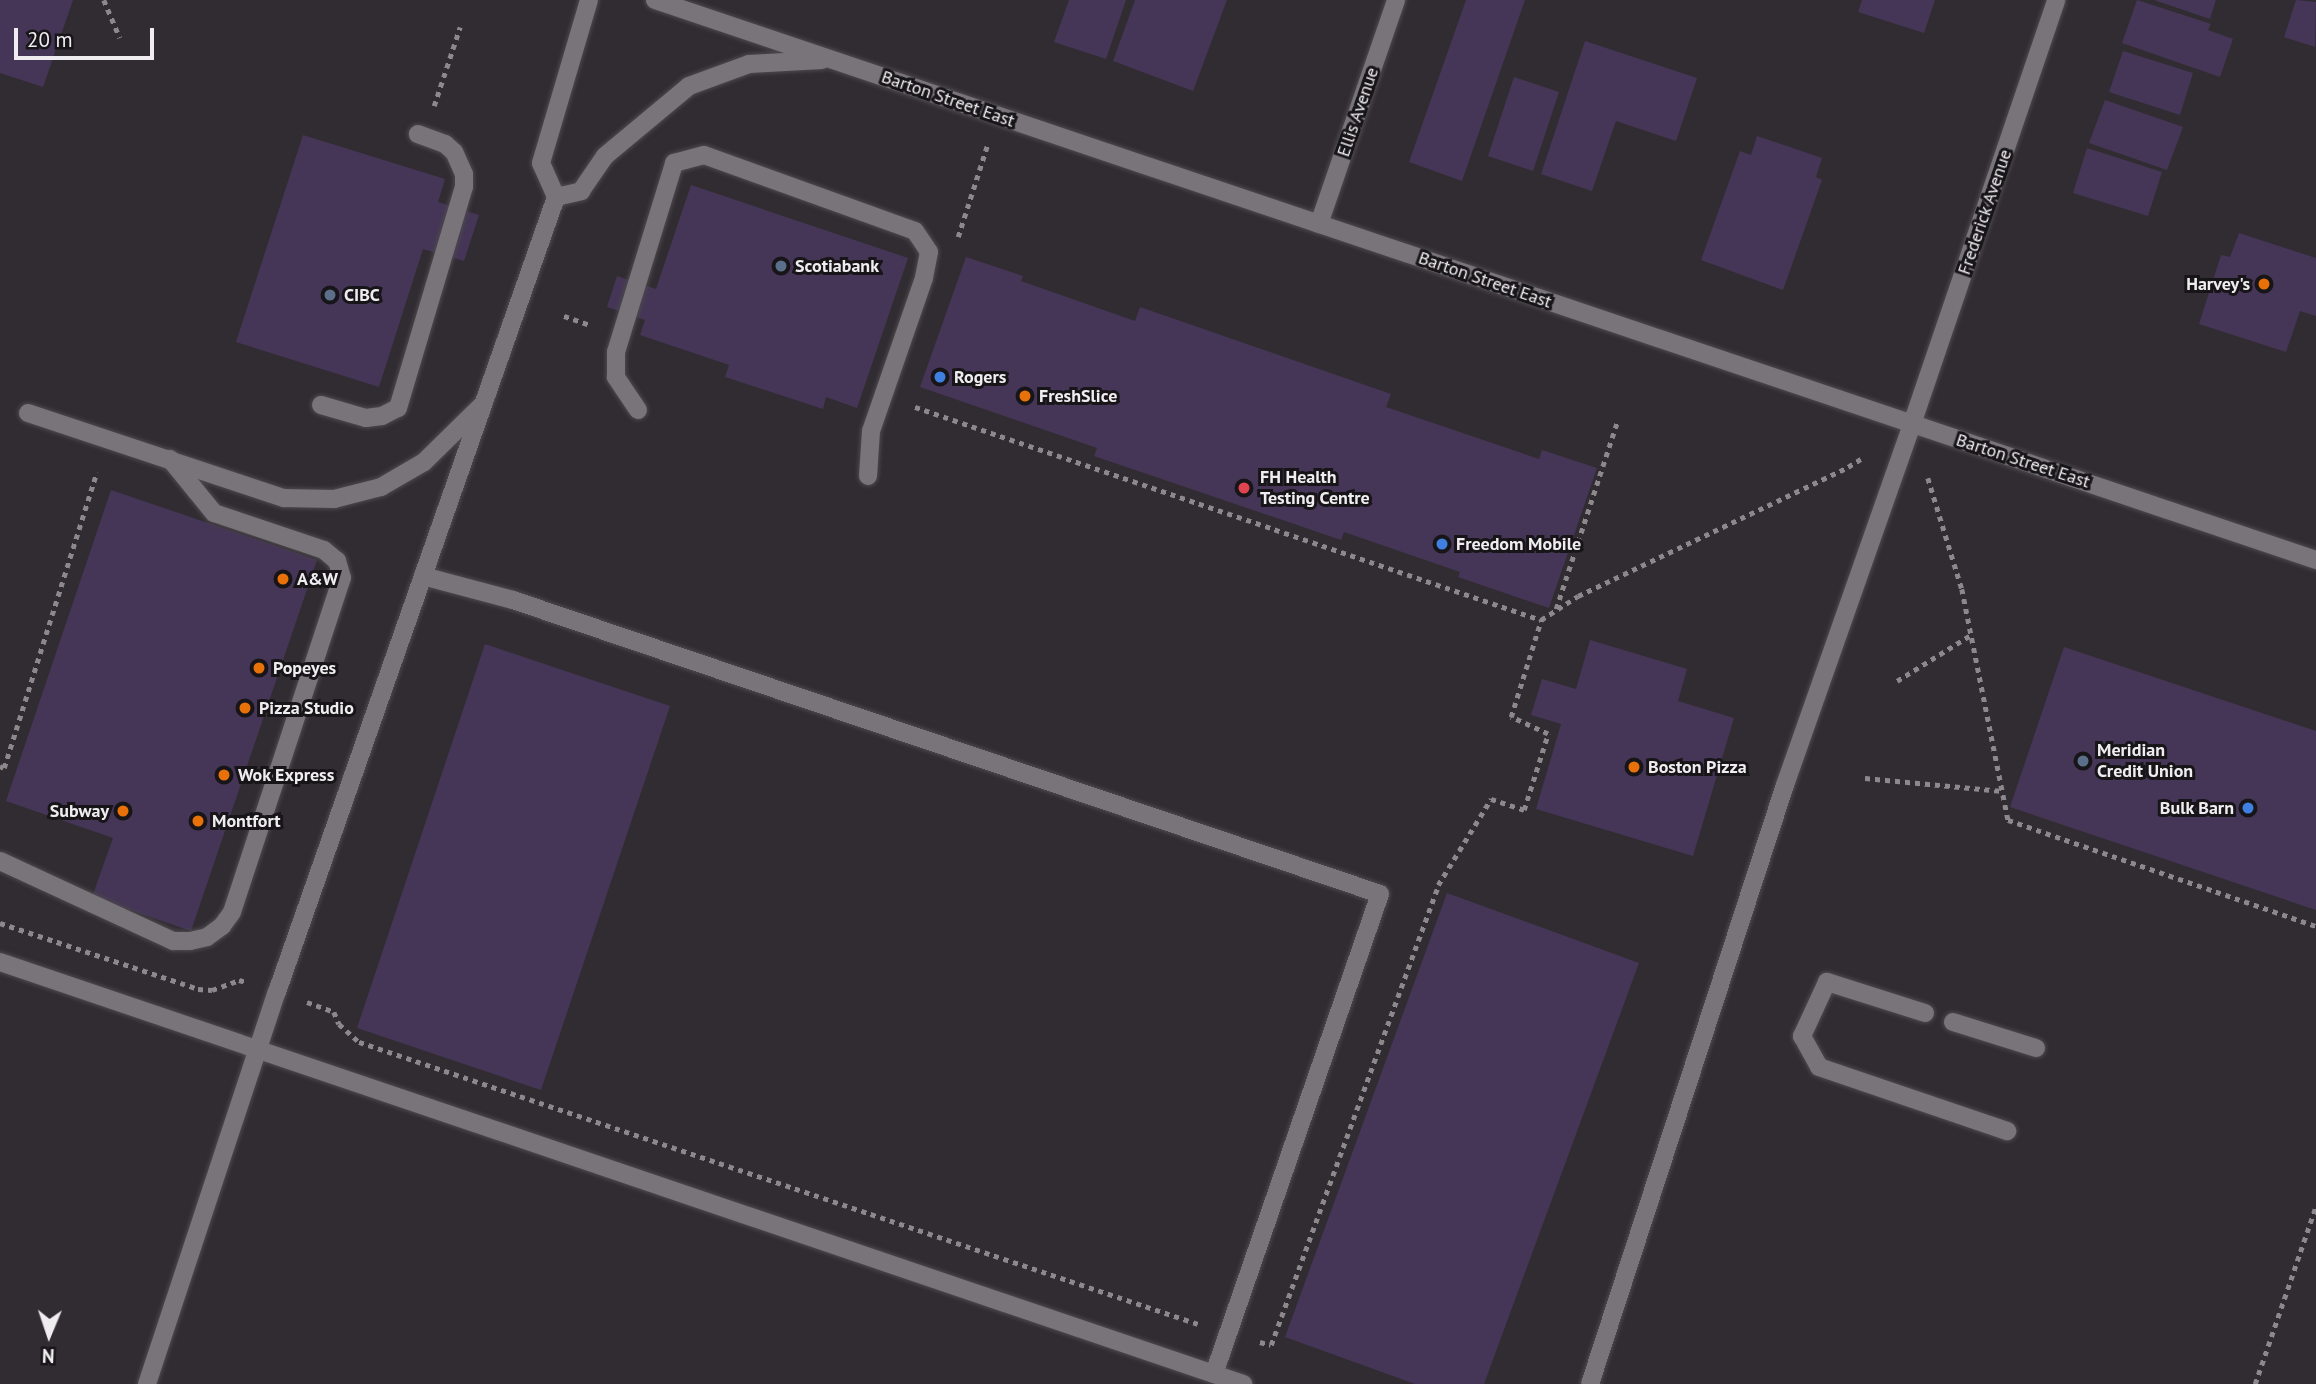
<!DOCTYPE html>
<style>
body{margin:0}
#map{position:relative;width:2316px;height:1384px;overflow:hidden;background:#312c31;font-family:"PT Sans",sans-serif}
div>[style]{position:absolute}
.building>*{inset:0;background:#453657}
.path>*{height:4.5px;margin-top:-2.25px;transform-origin:0;background:repeating-linear-gradient(90deg,#8c888c 0 5px,transparent 0 10px)}
.roads{filter:drop-shadow(0 0 2px #4d494d) drop-shadow(0 0 2px #4d494d)}
.lane>*{height:18px;margin:-9px;padding:0 9px;transform-origin:9px;border-radius:9px;background:#79747a}
.street>*{height:18px;margin:-9px;padding:0 9px;transform-origin:9px;border-radius:9px;background:#79747a}
.secondary>*{height:18px;margin:-9px;padding:0 9px;transform-origin:9px;border-radius:9px;background:#79747a}
.dots>*{width:19px;height:19px;translate:-50% -50%;box-sizing:border-box;border:4px solid #171518;border-radius:50%}
span{translate:-50% -50%;white-space:nowrap;text-align:center;line-height:1.15;-webkit-text-stroke:6px #171518;paint-order:stroke}
.street-label{font-size:18px;color:#f0edf0}
.poi-label{font-size:18px;color:#f0edf0;font-weight:700}
.left{translate:0 -50%;text-align:left}
.right{translate:-100% -50%;text-align:right}
.north{position:absolute;left:14px;top:1300px;width:70px;height:70px;-webkit-text-stroke:5px #171518;paint-order:stroke;rotate:182deg;font-size:19px;font-weight:700;line-height:28px;text-align:center;color:#f0edf0}
.north::after{content:'';display:block;margin:auto;width:24px;height:32px;background:#f0edf0;clip-path:polygon(50% 0,100% 100%,50% 72%,0 100%)}
.scale{position:absolute;left:14px;top:28px;width:140px;height:32px;box-sizing:border-box;border:4px solid #f0edf0;border-top:0;padding-left:9px;font-size:21px;line-height:24px;white-space:nowrap;color:#f0edf0;-webkit-text-stroke:5px #171518;paint-order:stroke}
</style>
<div id="map">
<div class="building">
<i style="clip-path:polygon(0 0,73px 0,43px 87px,0 73px)"></i>
<i style="clip-path:polygon(1069px 0,1126px 0,1106px 59px,1054px 42px)"></i>
<i style="clip-path:polygon(1135px 0,1227px 0,1193px 91px,1113px 61px)"></i>
<i style="clip-path:polygon(1466px 0,1525px 0,1462px 181px,1409px 162px)"></i>
<i style="clip-path:polygon(1862px 0,1935px 0,1924px 33px,1858px 12px)"></i>
<i style="clip-path:polygon(2137px 0,2211px 24px,2208px 30px,2233px 39px,2220px 77px,2122px 43px)"></i>
<i style="clip-path:polygon(2154px 0,2216px 0,2210px 19px)"></i>
<i style="clip-path:polygon(2296px 0,2316px 2px,2315px 47px,2284px 37px)"></i>
<i style="clip-path:polygon(1585px 41px,1697px 78px,1676px 141px,1616px 121px,1592px 191px,1541px 174px)"></i>
<i style="clip-path:polygon(2123px 51px,2193px 73px,2180px 115px,2109px 92px)"></i>
<i style="clip-path:polygon(1514px 77px,1559px 92px,1533px 171px,1488px 156px)"></i>
<i style="clip-path:polygon(2105px 100px,2183px 127px,2167px 170px,2089px 143px)"></i>
<i style="clip-path:polygon(303px 135px,445px 179px,438px 202px,479px 215px,464px 261px,423px 249px,379px 387px,236px 342px)"></i>
<i style="clip-path:polygon(1757px 136px,1822px 158px,1816px 177px,1822px 180px,1783px 290px,1701px 260px,1740px 151px,1751px 155px)"></i>
<i style="clip-path:polygon(2087px 148px,2162px 172px,2148px 216px,2073px 193px)"></i>
<i style="clip-path:polygon(691px 185px,908px 258px,857px 408px,826px 397px,823px 409px,725px 377px,729px 365px,640px 335px,645px 320px,607px 307px,617px 276px,656px 289px)"></i>
<i style="clip-path:polygon(2239px 233px,2316px 258px,2316px 316px,2300px 311px,2286px 352px,2199px 324px,2221px 255px,2230px 257px)"></i>
<i style="clip-path:polygon(966px 257px,1023px 276px,1021px 281px,1135px 321px,1140px 307px,1391px 394px,1386px 407px,1539px 459px,1542px 450px,1597px 468px,1549px 608px,1458px 577px,1460px 572px,1344px 532px,1341px 540px,1094px 456px,1097px 448px,920px 387px)"></i>
<i style="clip-path:polygon(111px 490px,317px 560px,191px 931px,92px 897px,113px 838px,6px 801px)"></i>
<i style="clip-path:polygon(1590px 640px,1687px 669px,1678px 701px,1734px 718px,1693px 856px,1536px 809px,1561px 724px,1531px 715px,1542px 679px,1576px 689px)"></i>
<i style="clip-path:polygon(485px 644px,670px 706px,541px 1090px,357px 1028px)"></i>
<i style="clip-path:polygon(2064px 647px,2316px 731px,2316px 910px,2010px 807px)"></i>
<i style="clip-path:polygon(1447px 893px,1639px 963px,1484px 1384px,1415px 1384px,1285px 1337px)"></i>
</div>
<div class="path">
<i style="left:104px;top:0;width:41px;rotate:67.2deg"></i>
<i style="left:434px;top:106px;width:83px;rotate:-71.8deg"></i>
<i style="left:958px;top:237px;width:96px;rotate:-72.3deg"></i>
<i style="left:564px;top:316px;width:28px;rotate:19deg"></i>
<i style="left:915px;top:407px;width:661px;rotate:18.79deg"></i>
<i style="left:1541px;top:620px;width:44px;rotate:-33deg"></i>
<i style="left:1578px;top:596px;width:299px;rotate:-25.5deg"></i>
<i style="left:1848px;top:467px;width:19px;rotate:-32deg"></i>
<i style="left:1928px;top:478px;width:116px;rotate:73deg"></i>
<i style="left:1962px;top:589px;width:236px;rotate:78.7deg"></i>
<i style="left:2008px;top:820px;width:326px;rotate:19deg"></i>
<i style="left:1556px;top:609px;width:197px;rotate:-71.9deg"></i>
<i style="left:1897px;top:681px;width:87px;rotate:-31.9deg"></i>
<i style="left:0;top:766px;width:4px;rotate:27deg"></i>
<i style="left:4px;top:768px;width:310px;rotate:-72.6deg"></i>
<i style="left:1865px;top:778px;width:138px;rotate:5.4deg"></i>
<i style="left:0;top:923px;width:209px;rotate:18.4deg"></i>
<i style="left:198px;top:989px;width:14px;rotate:4deg"></i>
<i style="left:212px;top:990px;width:29px;rotate:-20deg"></i>
<i style="left:239px;top:980px;width:7px;rotate:16deg"></i>
<i style="left:307px;top:1002px;width:29px;rotate:20deg"></i>
<i style="left:334px;top:1012px;width:13px;rotate:67deg"></i>
<i style="left:339px;top:1024px;width:27px;rotate:42deg"></i>
<i style="left:359px;top:1042px;width:885px;rotate:18.58deg"></i>
<i style="left:1260px;top:1342px;width:11px;rotate:15deg"></i>
<i style="left:1271px;top:1345px;width:489px;rotate:-70deg"></i>
<i style="left:1438px;top:885px;width:101px;rotate:-58.4deg"></i>
<i style="left:1491px;top:799px;width:35px;rotate:18deg"></i>
<i style="left:1524px;top:810px;width:80px;rotate:-72.5deg"></i>
<i style="left:1548px;top:734px;width:41px;rotate:-155.3deg"></i>
<i style="left:1511px;top:717px;width:102px;rotate:-72.8deg"></i>
<i style="left:2255px;top:1384px;width:188px;rotate:-71.1deg"></i>
</div>
<div class="roads">
<div class="lane">
<i style="left:321px;top:405px;width:47px;rotate:16.1deg"></i>
<i style="left:366px;top:418px;width:16px;rotate:-7deg"></i>
<i style="left:382px;top:416px;width:18px;rotate:-27deg"></i>
<i style="left:398px;top:408px;width:231px;rotate:-73.4deg"></i>
<i style="left:464px;top:187px;width:13px;rotate:-90deg"></i>
<i style="left:464px;top:174px;width:24px;rotate:-114deg"></i>
<i style="left:454px;top:152px;width:12px;rotate:-138deg"></i>
<i style="left:445px;top:144px;width:29px;rotate:-160deg"></i>
<i style="left:638px;top:410px;width:40px;rotate:-124deg"></i>
<i style="left:616px;top:377px;width:25px;rotate:-90deg"></i>
<i style="left:616px;top:352px;width:198px;rotate:-72.9deg"></i>
<i style="left:674px;top:163px;width:31px;rotate:-15deg"></i>
<i style="left:704px;top:155px;width:224px;rotate:19.8deg"></i>
<i style="left:915px;top:231px;width:25px;rotate:56deg"></i>
<i style="left:929px;top:252px;width:26px;rotate:101deg"></i>
<i style="left:924px;top:278px;width:162px;rotate:109.1deg"></i>
<i style="left:871px;top:431px;width:45px;rotate:93.8deg"></i>
<i style="left:28px;top:413px;width:270px;rotate:18.4deg"></i>
<i style="left:284px;top:498px;width:50px;rotate:1.1deg"></i>
<i style="left:334px;top:499px;width:49px;rotate:-14.3deg"></i>
<i style="left:381px;top:487px;width:50px;rotate:-30.2deg"></i>
<i style="left:424px;top:462px;width:80px;rotate:-44.5deg"></i>
<i style="left:423px;top:576px;width:93px;rotate:14.9deg"></i>
<i style="left:513px;top:600px;width:915px;rotate:18.73deg"></i>
<i style="left:1380px;top:894px;width:508px;rotate:109.08deg"></i>
<i style="left:0;top:861px;width:191px;rotate:24.8deg"></i>
<i style="left:173px;top:941px;width:17px"></i>
<i style="left:190px;top:941px;width:17px;rotate:-13deg"></i>
<i style="left:207px;top:937px;width:19px;rotate:-36deg"></i>
<i style="left:222px;top:926px;width:17px;rotate:-54deg"></i>
<i style="left:232px;top:912px;width:352px;rotate:-71.8deg"></i>
<i style="left:342px;top:578px;width:18px;rotate:-106deg"></i>
<i style="left:337px;top:561px;width:17px;rotate:-140deg"></i>
<i style="left:324px;top:550px;width:116px;rotate:-161.4deg"></i>
<i style="left:214px;top:513px;width:70px;rotate:-129.2deg"></i>
<i style="left:0;top:962px;width:1313px;rotate:18.75deg"></i>
<i style="left:1925px;top:1013px;width:103px;rotate:-162.4deg"></i>
<i style="left:1827px;top:982px;width:60px;rotate:114.8deg"></i>
<i style="left:1802px;top:1036px;width:35px;rotate:61deg"></i>
<i style="left:1819px;top:1067px;width:199px;rotate:18.8deg"></i>
<i style="left:1953px;top:1022px;width:87px;rotate:17.4deg"></i>
<i style="left:147px;top:1384px;width:413px;rotate:-71.7deg"></i>
<i style="left:277px;top:992px;width:843px;rotate:-70.66deg"></i>
<i style="left:1590px;top:1384px;width:630px;rotate:-71.97deg"></i>
<i style="left:1785px;top:785px;width:383px;rotate:-70.6deg"></i>
</div>
<div class="street">
<i style="left:1319px;top:224px;width:237px;rotate:-71deg"></i>
<i style="left:1912px;top:424px;width:448px;rotate:-71.2deg"></i>
</div>
<div class="secondary">
<i style="left:589px;top:0;width:170px;rotate:106.4deg"></i>
<i style="left:541px;top:163px;width:37px;rotate:66deg"></i>
<i style="left:556px;top:197px;width:26px;rotate:-13deg"></i>
<i style="left:581px;top:191px;width:42px;rotate:-55.6deg"></i>
<i style="left:605px;top:156px;width:109px;rotate:-39.8deg"></i>
<i style="left:689px;top:86px;width:64px;rotate:-20.1deg"></i>
<i style="left:749px;top:64px;width:73px;rotate:-3.1deg"></i>
<i style="left:655px;top:0;width:1753px;rotate:18.63deg"></i>
</div>
</div>
<div class="dots">
<i style="left:781px;top:266px;background:#5c6f8a"></i>
<i style="left:2264px;top:284px;background:#e8710a"></i>
<i style="left:330px;top:295px;background:#5c6f8a"></i>
<i style="left:940px;top:377px;background:#3f7fe0"></i>
<i style="left:1025px;top:396px;background:#e8710a"></i>
<i style="left:1244px;top:488px;background:#e0444e"></i>
<i style="left:1442px;top:544px;background:#3f7fe0"></i>
<i style="left:283px;top:579px;background:#e8710a"></i>
<i style="left:259px;top:668px;background:#e8710a"></i>
<i style="left:245px;top:708px;background:#e8710a"></i>
<i style="left:2083px;top:761px;background:#5c6f8a"></i>
<i style="left:1634px;top:767px;background:#e8710a"></i>
<i style="left:224px;top:775px;background:#e8710a"></i>
<i style="left:2248px;top:808px;background:#3f7fe0"></i>
<i style="left:123px;top:811px;background:#e8710a"></i>
<i style="left:198px;top:821px;background:#e8710a"></i>
</div>
<div class="street-label">
<span style="left:948px;top:99px;rotate:19deg">Barton Street East</span>
<span style="left:1358px;top:112px;rotate:-71deg">Ellis Avenue</span>
<span style="left:1985px;top:212px;rotate:-71deg">Frederick Avenue</span>
<span style="left:1485px;top:280px;rotate:19deg">Barton Street East</span>
<span style="left:2023px;top:461px;rotate:18deg">Barton Street East</span>
</div>
<div class="poi-label">
<span class="left" style="left:795px;top:266px">Scotiabank</span>
<span class="right" style="left:2250px;top:284px">Harvey's</span>
<span class="left" style="left:344px;top:295px">CIBC</span>
<span class="left" style="left:954px;top:377px">Rogers</span>
<span class="left" style="left:1039px;top:396px">FreshSlice</span>
<span class="left" style="left:1260px;top:488px">FH Health<br>Testing Centre</span>
<span class="left" style="left:1456px;top:544px">Freedom Mobile</span>
<span class="left" style="left:297px;top:579px">A&amp;W</span>
<span class="left" style="left:273px;top:668px">Popeyes</span>
<span class="left" style="left:259px;top:708px">Pizza Studio</span>
<span class="left" style="left:2097px;top:761px">Meridian<br>Credit Union</span>
<span class="left" style="left:1648px;top:767px">Boston Pizza</span>
<span class="left" style="left:238px;top:775px">Wok Express</span>
<span class="right" style="left:2234px;top:808px">Bulk Barn</span>
<span class="right" style="left:109px;top:811px">Subway</span>
<span class="left" style="left:212px;top:821px">Montfort</span>
</div>
<div class="north">N</div>
<div class="scale">20 m</div>
</div>
